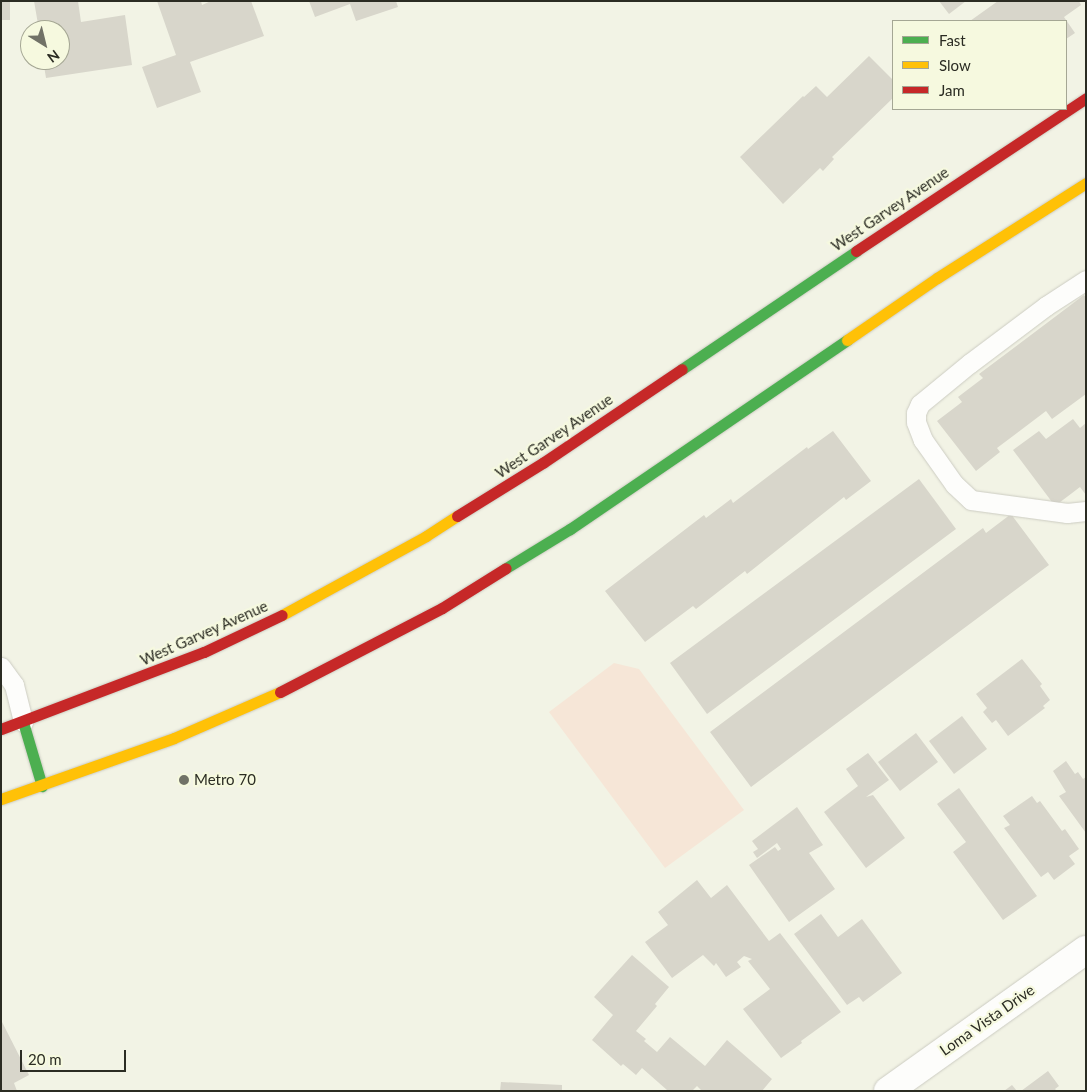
<!DOCTYPE html>
<style>
body{margin:0}
#map{position:relative;width:1087px;height:1092px;overflow:hidden;background:#f2f3e5;font-family:Lato,sans-serif}
div>[style]{position:absolute}
.green>*{inset:0;background:#f6e6d7}
.building>*{inset:0;background:#d8d6cb}
.roads{filter:drop-shadow(0 0 1px #ccccc2) drop-shadow(0 0 1px #ccccc2)}
.lane>*{height:19px;margin:-9.5px;padding:0 9.5px;transform-origin:9.5px;border-radius:9.5px;background:#fdfdfb}
.street>*{height:28px;margin:-14px;padding:0 14px;transform-origin:14px;border-radius:14px;background:#fdfdfb}
.fast>*{height:11px;margin:-5.5px;padding:0 5.5px;transform-origin:5.5px;border-radius:5.5px;background:#4caf50}
.slow>*{height:11px;margin:-5.5px;padding:0 5.5px;transform-origin:5.5px;border-radius:5.5px;background:#ffc107}
.jam>*{height:11px;margin:-5.5px;padding:0 5.5px;transform-origin:5.5px;border-radius:5.5px;background:#c62828}
.dots>*{width:14px;height:14px;translate:-50% -50%;box-sizing:border-box;border:2px solid #f6f9df;border-radius:50%}
span{translate:-50% -50%;white-space:nowrap;text-align:center;line-height:1.15;-webkit-text-stroke:4.5px #f6f9df;paint-order:stroke}
.street-label{font-size:15px;color:#2b2c23}
.poi-label{font-size:15px;color:#2b2c23}
.left{translate:0 -50%;text-align:left}
.frame{position:absolute;inset:0;border:2px solid #2b2c23;pointer-events:none}
.legend{position:absolute;left:892px;top:20px;width:175px;height:90px;box-sizing:border-box;background:#f6f9df;border:1px solid #a5a794;margin:0;padding:6px 9px;list-style:none;font-size:15px;color:#2b2c23}
.legend li{display:flex;align-items:center;gap:10px;height:25px}
.legend b{width:25px;border:1px solid #a5a794}
.north{position:absolute;left:20px;top:20px;width:50px;height:50px;box-sizing:border-box;background:#f6f9df;border:1px solid #a5a794;border-radius:50%;rotate:144deg;font-size:14px;font-weight:700;line-height:20px;text-align:center;color:#2b2c23}
.north::after{content:'';display:block;margin:auto;width:18px;height:22px;background:#717267;clip-path:polygon(50% 0,100% 100%,50% 72%,0 100%)}
.scale{position:absolute;left:20px;top:1050px;width:106px;height:22px;box-sizing:border-box;border:2px solid #2b2c23;border-top:0;padding-left:6px;font-size:15px;line-height:18px;white-space:nowrap;color:#2b2c23;-webkit-text-stroke:4px #f6f9df;paint-order:stroke}
</style>
<div id="map">
<div class="green">
<i style="clip-path:polygon(614px 663px,639px 669px,744px 810px,665px 868px,549px 712px)"></i>
</div>
<div class="building">
<i style="clip-path:polygon(1px 1px,10px 1px,10px 20px,1px 20px)"></i>
<i style="clip-path:polygon(34px 1px,78px 1px,81px 22px,125px 15px,132px 65px,46px 78px,43px 60px,60px 60px,60px 30px,39px 30px)"></i>
<i style="clip-path:polygon(157px 1px,201px 1px,202px 5px,211px 1px,251px 1px,264px 36px,190px 62px,201px 92px,157px 108px,142px 67px,176px 55px)"></i>
<i style="clip-path:polygon(309px 1px,396px 1px,398px 7px,356px 21px,350px 4px,315px 17px)"></i>
<i style="clip-path:polygon(939px 1px,966px 1px,949px 14px)"></i>
<i style="clip-path:polygon(998px 1px,1079px 1px,1081px 5px,1064px 17px,1075px 33px,1066px 39px,1066px 21px,970px 21px)"></i>
<i style="clip-path:polygon(869px 56px,893px 80px,893px 98px,832px 157px,834px 159px,823px 171px,820px 168px,783px 204px,740px 157px,803px 96px,804px 97px,816px 86px,827px 97px)"></i>
<i style="clip-path:polygon(1084px 295px,1086px 298px,1086px 394px,1052px 419px,1046px 411px,997px 448px,1000px 452px,976px 471px,937px 421px,962px 402px,958px 397px,983px 378px,979px 374px)"></i>
<i style="clip-path:polygon(1073px 419px,1080px 428px,1086px 423px,1086px 495px,1080px 487px,1055px 506px,1013px 450px,1039px 431px,1046px 439px)"></i>
<i style="clip-path:polygon(833px 431px,871px 481px,846px 500px,844px 497px,747px 574px,745px 571px,696px 609px,693px 606px,645px 642px,605px 591px,704px 515px,706px 518px,731px 499px,733px 503px,807px 447px,808px 449px)"></i>
<i style="clip-path:polygon(919px 479px,956px 529px,707px 714px,670px 663px)"></i>
<i style="clip-path:polygon(1011px 514px,1049px 565px,751px 787px,710px 732px,983px 528px,986px 533px)"></i>
<i style="clip-path:polygon(1022px 659px,1042px 684px,1040px 686px,1050px 700px,1043px 706px,1045px 708px,1008px 736px,996px 720px,992px 723px,983px 712px,987px 708px,976px 694px)"></i>
<i style="clip-path:polygon(962px 716px,987px 749px,954px 774px,929px 741px)"></i>
<i style="clip-path:polygon(916px 733px,938px 762px,900px 791px,878px 762px)"></i>
<i style="clip-path:polygon(868px 753px,889px 780px,866px 797px,873px 795px,905px 838px,866px 868px,824px 812px,858px 786px,846px 769px)"></i>
<i style="clip-path:polygon(1066px 761px,1075px 774px,1078px 772px,1083px 779px,1086px 777px,1086px 833px,1059px 796px,1066px 792px,1053px 771px)"></i>
<i style="clip-path:polygon(959px 788px,1037px 896px,1003px 920px,953px 852px,966px 842px,937px 804px)"></i>
<i style="clip-path:polygon(1032px 796px,1037px 803px,1040px 801px,1062px 831px,1065px 829px,1079px 849px,1069px 856px,1075px 864px,1054px 880px,1048px 872px,1041px 877px,1004px 828px,1010px 825px,1003px 816px)"></i>
<i style="clip-path:polygon(797px 807px,823px 845px,809px 853px,835px 889px,789px 922px,749px 865px,775px 847px,778px 851px,781px 849px,777px 843px,757px 858px,753px 852px,758px 849px,752px 841px)"></i>
<i style="clip-path:polygon(697px 880px,711px 898px,727px 885px,769px 941px,780px 933px,841px 1012px,801px 1041px,802px 1043px,781px 1058px,743px 1009px,770px 989px,748px 961px,752px 959px,744px 956px,737px 962px,741px 967px,726px 977px,716px 963px,714px 966px,703px 955px,672px 978px,645px 942px,668px 925px,658px 912px)"></i>
<i style="clip-path:polygon(821px 914px,838px 937px,862px 919px,902px 973px,863px 1002px,859px 997px,847px 1005px,794px 934px)"></i>
<i style="clip-path:polygon(632px 955px,669px 987px,655px 1004px,657px 1006px,636px 1031px,646px 1039px,644px 1041px,657px 1052px,670px 1037px,705px 1066px,727px 1040px,772px 1079px,762px 1091px,702px 1091px,697px 1086px,692px 1091px,667px 1090px,642px 1068px,636px 1075px,623px 1064px,621px 1066px,592px 1040px,613px 1015px,594px 997px)"></i>
<i style="clip-path:polygon(1px 1020px,29px 1075px,14px 1083px,17px 1091px,1px 1091px)"></i>
<i style="clip-path:polygon(1048px 1071px,1059px 1086px,1055px 1089px,1057px 1091px,1021px 1091px)"></i>
<i style="clip-path:polygon(501px 1082px,562px 1085px,562px 1091px,500px 1091px)"></i>
<i style="clip-path:polygon(1012px 1085px,1017px 1091px,1004px 1091px)"></i>
</div>
<div class="roads">
<div class="lane">
<i style="left:1086px;top:280px;width:48px;rotate:147deg"></i>
<i style="left:1046px;top:306px;width:95px;rotate:143.1deg"></i>
<i style="left:970px;top:363px;width:65px;rotate:140.6deg"></i>
<i style="left:920px;top:404px;width:10px;rotate:114deg"></i>
<i style="left:916px;top:413px;width:9px;rotate:90deg"></i>
<i style="left:916px;top:422px;width:19px;rotate:69deg"></i>
<i style="left:923px;top:440px;width:54px;rotate:54.8deg"></i>
<i style="left:954px;top:484px;width:23px;rotate:43deg"></i>
<i style="left:971px;top:500px;width:97px;rotate:7.7deg"></i>
<i style="left:1067px;top:513px;width:19px;rotate:-6deg"></i>
<i style="left:1px;top:667px;width:22px;rotate:54deg"></i>
<i style="left:14px;top:685px;width:38px;rotate:76deg"></i>
</div>
<div class="street">
<i style="left:888px;top:1091px;width:243px;rotate:-35.5deg"></i>
</div>
<div class="fast">
<i style="left:682px;top:369px;width:210px;rotate:-34.1deg"></i>
<i style="left:506px;top:568px;width:75px;rotate:-31.4deg"></i>
<i style="left:570px;top:529px;width:335px;rotate:-34.3deg"></i>
<i style="left:23px;top:722px;width:67px;rotate:73.5deg"></i>
</div>
<div class="slow">
<i style="left:847px;top:340px;width:109px;rotate:-34.6deg"></i>
<i style="left:937px;top:278px;width:177px;rotate:-32.5deg"></i>
<i style="left:282px;top:615px;width:164px;rotate:-28.7deg"></i>
<i style="left:426px;top:536px;width:37px;rotate:-33deg"></i>
<i style="left:1px;top:799px;width:183px;rotate:-19.4deg"></i>
<i style="left:174px;top:738px;width:116px;rotate:-23.5deg"></i>
</div>
<div class="jam">
<i style="left:856px;top:251px;width:276px;rotate:-33.6deg"></i>
<i style="left:457px;top:516px;width:102px;rotate:-31.8deg"></i>
<i style="left:544px;top:462px;width:166px;rotate:-34deg"></i>
<i style="left:280px;top:692px;width:182px;rotate:-27.4deg"></i>
<i style="left:442px;top:608px;width:75px;rotate:-32deg"></i>
<i style="left:1px;top:729px;width:217px;rotate:-20.8deg"></i>
<i style="left:204px;top:652px;width:86px;rotate:-25.4deg"></i>
</div>
</div>
<div class="dots">
<i style="left:184px;top:780px;background:#717267"></i>
</div>
<div class="street-label">
<span style="left:890px;top:209px;rotate:-34deg">West Garvey Avenue</span>
<span style="left:554px;top:436px;rotate:-34deg">West Garvey Avenue</span>
<span style="left:204px;top:633px;rotate:-24deg">West Garvey Avenue</span>
<span style="left:987px;top:1020px;rotate:-35deg">Loma Vista Drive</span>
</div>
<div class="poi-label">
<span class="left" style="left:194px;top:780px">Metro 70</span>
</div>
<div class="frame"></div>
<ul class="legend">
<li><b style="height:6px;background:#4caf50"></b>Fast</li>
<li><b style="height:6px;background:#ffc107"></b>Slow</li>
<li><b style="height:6px;background:#c62828"></b>Jam</li>
</ul>
<div class="north">N</div>
<div class="scale">20 m</div>
</div>
